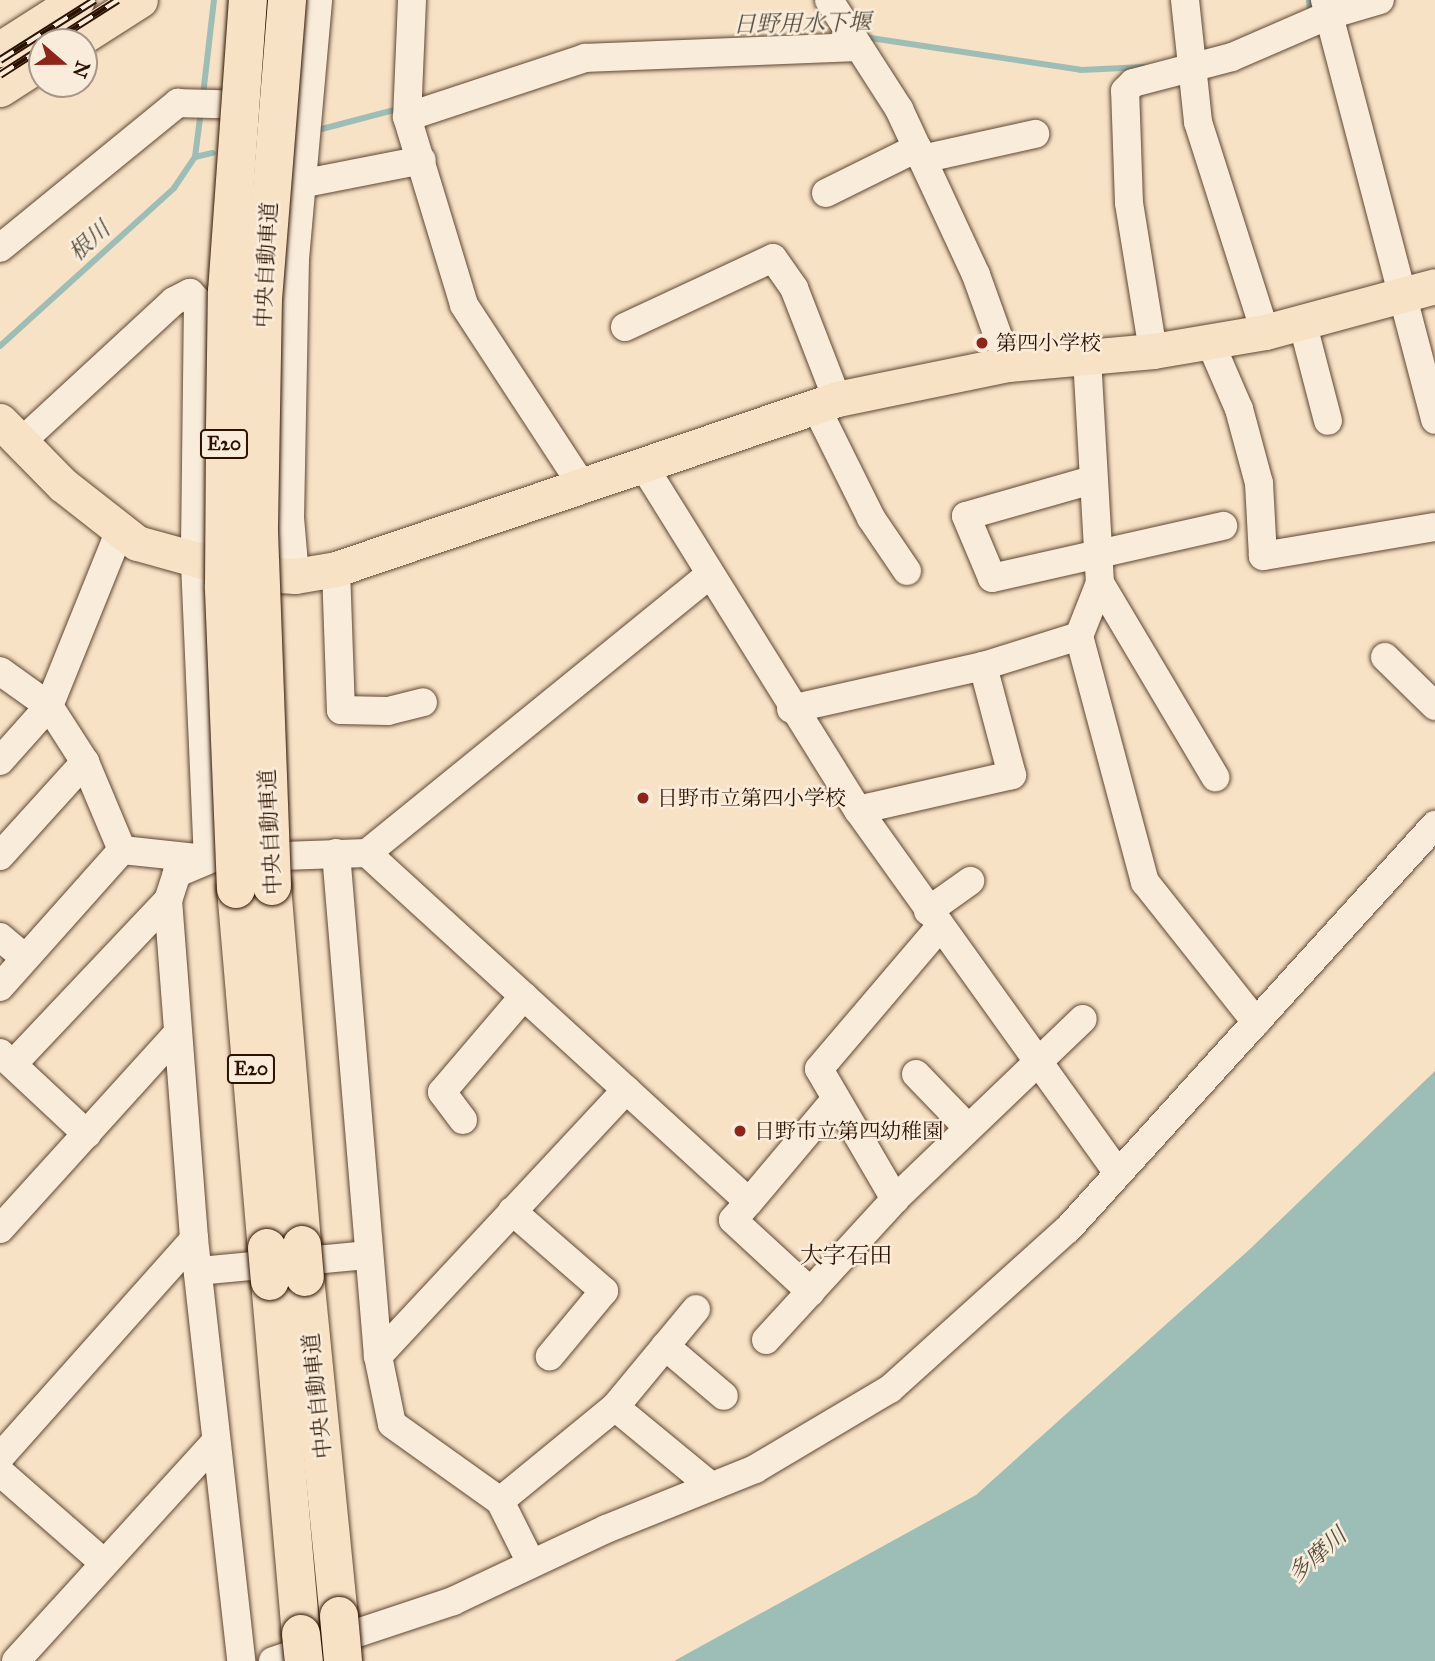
<!DOCTYPE html>
<meta charset="utf-8">
<style>
body{margin:0}
#map{position:relative;width:1435px;height:1661px;overflow:hidden;background:#f7e2c6;font-family:"IM FELL Great Primer","Noto Serif JP",serif}
div>[style]{position:absolute}
.water>*{inset:0;background:#9dbdb7}
.stream>*{height:6px;margin:-3px;padding:0 3px;transform-origin:3px;border-radius:3px;background:#9dbdb7}
.roads{filter:drop-shadow(0 0 2px #5f4732) drop-shadow(0 0 2px #5f4732)}
.minor>*{height:28px;margin:-14px;padding:0 14px;transform-origin:14px;border-radius:14px;background:#faecda}
.major>*{height:35px;margin:-17.5px;padding:0 17.5px;transform-origin:17.5px;border-radius:17.5px;background:#f7e2c6}
.highway>*{height:38px;margin:-19px;padding:0 19px;transform-origin:19px;border-radius:19px;background:#f7e2c6}
.rail>*{height:8px;margin-top:-4px;transform-origin:0;background:repeating-linear-gradient(90deg,#faecda 0 16px,#2c1301 0 32px);box-sizing:border-box;border-block:2px solid #2c1301}
.bridges{filter:drop-shadow(0 0 2px #2c1301) drop-shadow(0 0 2px #2c1301)}
.highway-bridge>*{height:38px;margin:-19px;padding:0 19px;transform-origin:19px;border-radius:19px;background:#f7e2c6}
.dots>*{width:19px;height:19px;translate:-50% -50%;box-sizing:border-box;border:4px solid #faecda;border-radius:50%}
span{translate:-50% -50%;white-space:nowrap;text-align:center;line-height:1.15;-webkit-text-stroke:5px #faecda;paint-order:stroke}
.shield-label span{padding:2px 5px;background:#faecda;border:2px solid;border-radius:5px;-webkit-text-stroke-width:0}
.shield-label{font-size:19px;color:#2c1301;font-weight:700}
.street-label{font-size:21px;color:#2c1301}
.poi-label{font-size:21px;color:#2c1301}
.left{translate:0 -50%;text-align:left}
.water-label{font-size:23px;color:#544e41;font-style:italic}
.neighbourhood-label{font-size:23px;color:#2c1301}
.north{position:absolute;left:28px;top:28px;width:70px;height:70px;box-sizing:border-box;background:#faecda;border:2px solid #a89583;border-radius:50%;rotate:110deg;font-size:19px;font-weight:700;line-height:28px;text-align:center;color:#2c1301}
.north::after{content:'';display:block;margin:auto;width:24px;height:32px;background:#8f2418;clip-path:polygon(50% 0,100% 100%,50% 72%,0 100%)}
</style>
<div id="map">
<div class="water">
<i style="clip-path:polygon(1435px 1071px,1435px 1661px,674px 1661px,976px 1495px,1250px 1249px)"></i>
</div>
<div class="stream">
<i style="left:1309px;top:0;width:16px;rotate:86deg"></i>
<i style="left:864px;top:37px;width:219px;rotate:8.6deg"></i>
<i style="left:1081px;top:70px;width:63px;rotate:-2.7deg"></i>
<i style="left:203px;top:95px;width:96px;rotate:-83.4deg"></i>
<i style="left:318px;top:130px;width:86px;rotate:-14.8deg"></i>
<i style="left:195px;top:157px;width:18px;rotate:-13deg"></i>
<i style="left:0;top:346px;width:235px;rotate:-42.2deg"></i>
<i style="left:174px;top:188px;width:37px;rotate:-56deg"></i>
<i style="left:195px;top:157px;width:47px;rotate:-82.7deg"></i>
</div>
<div class="roads">
<div class="minor">
<i style="left:412px;top:0;width:117px;rotate:92.4deg"></i>
<i style="left:407px;top:117px;width:196px;rotate:73.1deg"></i>
<i style="left:464px;top:305px;width:215px;rotate:56.8deg"></i>
<i style="left:829px;top:0;width:130px;rotate:57.3deg"></i>
<i style="left:899px;top:109px;width:183px;rotate:65.1deg"></i>
<i style="left:976px;top:275px;width:95px;rotate:70.2deg"></i>
<i style="left:1185px;top:0;width:123px;rotate:83.9deg"></i>
<i style="left:1198px;top:122px;width:220px;rotate:72.3deg"></i>
<i style="left:1325px;top:0;width:434px;rotate:75.3deg"></i>
<i style="left:407px;top:117px;width:188px;rotate:-18.3deg"></i>
<i style="left:585px;top:58px;width:272px;rotate:-2.3deg"></i>
<i style="left:922px;top:159px;width:116px;rotate:-12.5deg"></i>
<i style="left:300px;top:184px;width:124px;rotate:-11.1deg"></i>
<i style="left:826px;top:193px;width:102px;rotate:-26.3deg"></i>
<i style="left:0;top:248px;width:230px;rotate:-39.2deg"></i>
<i style="left:178px;top:103px;width:79px;rotate:1.5deg"></i>
<i style="left:1303px;top:325px;width:99px;rotate:75.4deg"></i>
<i style="left:625px;top:327px;width:163px;rotate:-25deg"></i>
<i style="left:773px;top:258px;width:37px;rotate:55deg"></i>
<i style="left:794px;top:288px;width:119px;rotate:68.8deg"></i>
<i style="left:1210px;top:342px;width:73px;rotate:66.6deg"></i>
<i style="left:1239px;top:409px;width:77px;rotate:74.9deg"></i>
<i style="left:1259px;top:483px;width:73px;rotate:86.9deg"></i>
<i style="left:1263px;top:556px;width:174px;rotate:-9.6deg"></i>
<i style="left:1153px;top:351px;width:150px;rotate:-99.2deg"></i>
<i style="left:1129px;top:203px;width:112px;rotate:-92deg"></i>
<i style="left:1125px;top:91px;width:11px;rotate:-45deg"></i>
<i style="left:1133px;top:83px;width:102px;rotate:-14.7deg"></i>
<i style="left:1232px;top:57px;width:106px;rotate:-23.4deg"></i>
<i style="left:1329px;top:15px;width:53px;rotate:-16.4deg"></i>
<i style="left:1087px;top:358px;width:225px;rotate:86.7deg"></i>
<i style="left:1100px;top:583px;width:57px;rotate:111.6deg"></i>
<i style="left:1079px;top:636px;width:255px;rotate:75deg"></i>
<i style="left:1145px;top:882px;width:179px;rotate:51.6deg"></i>
<i style="left:816px;top:407px;width:124px;rotate:63.6deg"></i>
<i style="left:871px;top:518px;width:64px;rotate:55.8deg"></i>
<i style="left:20px;top:443px;width:209px;rotate:-42.7deg"></i>
<i style="left:174px;top:301px;width:18px;rotate:-27deg"></i>
<i style="left:190px;top:293px;width:11px;rotate:45deg"></i>
<i style="left:198px;top:301px;width:262px;rotate:90.7deg"></i>
<i style="left:195px;top:563px;width:297px;rotate:87.5deg"></i>
<i style="left:208px;top:860px;width:34px;rotate:157deg"></i>
<i style="left:177px;top:873px;width:28px;rotate:108deg"></i>
<i style="left:168px;top:900px;width:340px;rotate:85.6deg"></i>
<i style="left:194px;top:1239px;width:425px;rotate:83.6deg"></i>
<i style="left:643px;top:465px;width:407px;rotate:58.1deg"></i>
<i style="left:858px;top:810px;width:447px;rotate:54.4deg"></i>
<i style="left:1092px;top:480px;width:131px;rotate:164.1deg"></i>
<i style="left:966px;top:516px;width:67px;rotate:67.2deg"></i>
<i style="left:992px;top:578px;width:237px;rotate:-12.7deg"></i>
<i style="left:336px;top:569px;width:141px;rotate:88deg"></i>
<i style="left:341px;top:710px;width:47px;rotate:1.2deg"></i>
<i style="left:388px;top:711px;width:36px;rotate:-14deg"></i>
<i style="left:295px;top:576px;width:58px;rotate:-94.9deg"></i>
<i style="left:290px;top:518px;width:259px;rotate:-88.9deg"></i>
<i style="left:295px;top:259px;width:260px;rotate:-84.9deg"></i>
<i style="left:1100px;top:583px;width:226px;rotate:59.3deg"></i>
<i style="left:1385px;top:657px;width:70px;rotate:44.4deg"></i>
<i style="left:0;top:671px;width:60px;rotate:35.5deg"></i>
<i style="left:49px;top:706px;width:67px;rotate:57.3deg"></i>
<i style="left:85px;top:762px;width:95px;rotate:67.2deg"></i>
<i style="left:791px;top:709px;width:197px;rotate:-12.6deg"></i>
<i style="left:983px;top:666px;width:101px;rotate:-17.4deg"></i>
<i style="left:0;top:761px;width:74px;rotate:-48.3deg"></i>
<i style="left:49px;top:706px;width:187px;rotate:-68deg"></i>
<i style="left:858px;top:810px;width:158px;rotate:-12.8deg"></i>
<i style="left:1012px;top:775px;width:113px;rotate:-104.9deg"></i>
<i style="left:122px;top:850px;width:84px;rotate:6.1deg"></i>
<i style="left:336px;top:853px;width:505px;rotate:85.23deg"></i>
<i style="left:378px;top:1356px;width:69px;rotate:78.4deg"></i>
<i style="left:392px;top:1424px;width:133px;rotate:35.5deg"></i>
<i style="left:500px;top:1501px;width:69px;rotate:63.4deg"></i>
<i style="left:367px;top:853px;width:517px;rotate:42.42deg"></i>
<i style="left:749px;top:1202px;width:133px;rotate:-49.9deg"></i>
<i style="left:0;top:856px;width:127px;rotate:-47.9deg"></i>
<i style="left:254px;top:857px;width:113px;rotate:-2deg"></i>
<i style="left:367px;top:853px;width:441px;rotate:-39.1deg"></i>
<i style="left:928px;top:911px;width:52px;rotate:-35.5deg"></i>
<i style="left:939px;top:928px;width:185px;rotate:130.4deg"></i>
<i style="left:819px;top:1069px;width:151px;rotate:59.7deg"></i>
<i style="left:895px;top:1199px;width:260px;rotate:-43.8deg"></i>
<i style="left:0;top:937px;width:31px;rotate:40deg"></i>
<i style="left:0;top:987px;width:183px;rotate:-48.3deg"></i>
<i style="left:0;top:1053px;width:119px;rotate:43deg"></i>
<i style="left:13px;top:1064px;width:226px;rotate:-46.6deg"></i>
<i style="left:916px;top:1074px;width:75px;rotate:46.1deg"></i>
<i style="left:463px;top:1120px;width:35px;rotate:-127deg"></i>
<i style="left:442px;top:1092px;width:126px;rotate:-49.5deg"></i>
<i style="left:749px;top:1202px;width:24px;rotate:132deg"></i>
<i style="left:733px;top:1220px;width:106px;rotate:42.7deg"></i>
<i style="left:512px;top:1211px;width:122px;rotate:41deg"></i>
<i style="left:604px;top:1291px;width:85px;rotate:129.7deg"></i>
<i style="left:0;top:1229px;width:262px;rotate:-47.8deg"></i>
<i style="left:198px;top:1271px;width:171px;rotate:-5.4deg"></i>
<i style="left:766px;top:1340px;width:191px;rotate:-47.5deg"></i>
<i style="left:665px;top:1346px;width:77px;rotate:40.3deg"></i>
<i style="left:378px;top:1356px;width:364px;rotate:-47deg"></i>
<i style="left:615px;top:1407px;width:124px;rotate:39.5deg"></i>
<i style="left:0;top:1457px;width:292px;rotate:-48.3deg"></i>
<i style="left:0;top:1472px;width:138px;rotate:41.2deg"></i>
<i style="left:500px;top:1501px;width:149px;rotate:-39.3deg"></i>
<i style="left:615px;top:1407px;width:127px;rotate:-50.4deg"></i>
<i style="left:16px;top:1661px;width:296px;rotate:-47.7deg"></i>
<i style="left:273px;top:1661px;width:190px;rotate:-18.4deg"></i>
<i style="left:453px;top:1601px;width:169px;rotate:-25.2deg"></i>
<i style="left:606px;top:1529px;width:161px;rotate:-21.9deg"></i>
<i style="left:755px;top:1469px;width:157px;rotate:-30.7deg"></i>
<i style="left:890px;top:1389px;width:239px;rotate:-42deg"></i>
<i style="left:1068px;top:1229px;width:546px;rotate:-47.75deg"></i>
</div>
<div class="major">
<i style="left:74px;top:42px;width:78px;rotate:-32.5deg"></i>
<i style="left:0;top:49px;width:91px;rotate:-32.5deg"></i>
<i style="left:0;top:89px;width:50px;rotate:-32.7deg"></i>
<i style="left:0;top:421px;width:90px;rotate:45.5deg"></i>
<i style="left:63px;top:485px;width:94px;rotate:38.1deg"></i>
<i style="left:137px;top:543px;width:112px;rotate:15.5deg"></i>
<i style="left:245px;top:573px;width:50px;rotate:3.4deg"></i>
<i style="left:295px;top:576px;width:42px;rotate:-9.7deg"></i>
<i style="left:336px;top:569px;width:529px;rotate:-18.74deg"></i>
<i style="left:837px;top:399px;width:175px;rotate:-11.6deg"></i>
<i style="left:1008px;top:364px;width:146px;rotate:-5.1deg"></i>
<i style="left:1153px;top:351px;width:114px;rotate:-9.6deg"></i>
<i style="left:1265px;top:332px;width:176px;rotate:-15.1deg"></i>
</div>
<div class="highway">
<i style="left:272px;top:886px;width:360px;rotate:85.2deg"></i>
<i style="left:236px;top:889px;width:360px;rotate:85.1deg"></i>
<i style="left:305px;top:1277px;width:341px;rotate:84.3deg"></i>
<i style="left:270px;top:1281px;width:354px;rotate:85deg"></i>
</div>
</div>
<div class="rail">
<i style="left:52px;top:42px;width:78px;rotate:-32.5deg"></i>
<i style="left:0;top:60px;width:112px;rotate:-32.3deg"></i>
<i style="left:0;top:75px;width:50px;rotate:-32.7deg"></i>
</div>
<div class="bridges">
<div class="highway-bridge">
<i style="left:272px;top:886px;width:360px;rotate:-92.1deg"></i>
<i style="left:259px;top:526px;width:227px;rotate:-89deg"></i>
<i style="left:263px;top:299px;width:300px;rotate:-85.4deg"></i>
<i style="left:236px;top:889px;width:304px;rotate:-92.3deg"></i>
<i style="left:224px;top:585px;width:158px;rotate:-89.6deg"></i>
<i style="left:225px;top:427px;width:135px;rotate:-89.2deg"></i>
<i style="left:227px;top:292px;width:293px;rotate:-85.9deg"></i>
<i style="left:302px;top:1245px;width:32px;rotate:85deg"></i>
<i style="left:267px;top:1248px;width:33px;rotate:85deg"></i>
<i style="left:339px;top:1616px;width:45px;rotate:84.9deg"></i>
<i style="left:301px;top:1634px;width:27px;rotate:84deg"></i>
</div>
</div>
<div class="dots">
<i style="left:982px;top:343px;background:#8f2418"></i>
<i style="left:643px;top:798px;background:#8f2418"></i>
<i style="left:740px;top:1131px;background:#8f2418"></i>
</div>
<div class="shield-label">
<span style="left:224px;top:444px">E20</span>
<span style="left:251px;top:1069px">E20</span>
</div>
<div class="street-label">
<span style="left:266px;top:265px;rotate:-87deg">中央自動車道</span>
<span style="left:270px;top:832px;rotate:-93deg">中央自動車道</span>
<span style="left:317px;top:1396px;rotate:-96deg">中央自動車道</span>
</div>
<div class="poi-label">
<span class="left" style="left:996px;top:343px">第四小学校</span>
<span class="left" style="left:657px;top:798px">日野市立第四小学校</span>
<span class="left" style="left:754px;top:1131px">日野市立第四幼稚園</span>
</div>
<div class="water-label">
<span style="left:802px;top:23px;rotate:-1deg">日野用水下堰</span>
<span style="left:89px;top:241px;rotate:-42deg">根川</span>
<span style="left:1317px;top:1555px;rotate:-42deg">多摩川</span>
</div>
<div class="neighbourhood-label">
<span style="left:846px;top:1255px">大字石田</span>
</div>
<div class="north">N</div>
</div>
